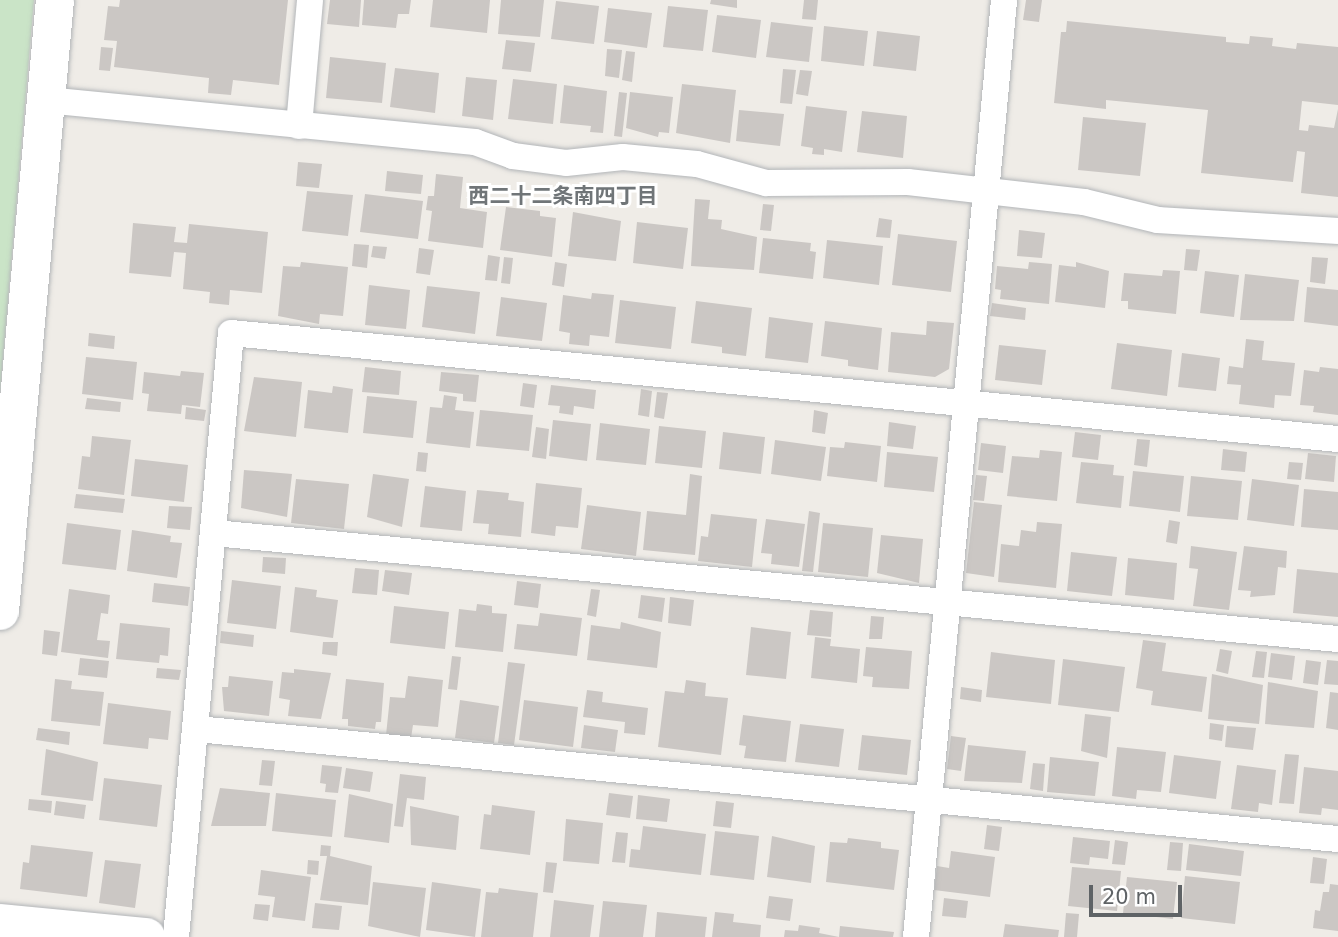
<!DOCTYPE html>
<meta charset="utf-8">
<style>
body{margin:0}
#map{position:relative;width:1338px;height:937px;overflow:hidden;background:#efece7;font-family:"DejaVu Sans","Noto Sans JP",sans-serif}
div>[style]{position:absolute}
.green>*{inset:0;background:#cae4c7}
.building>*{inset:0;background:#cbc7c4}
.roads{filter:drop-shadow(0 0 2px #b2b5b8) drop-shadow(0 0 2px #b2b5b8)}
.street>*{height:26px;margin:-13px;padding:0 13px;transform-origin:13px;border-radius:13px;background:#fff}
.secondary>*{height:38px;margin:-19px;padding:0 19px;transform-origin:19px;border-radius:19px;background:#fff}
span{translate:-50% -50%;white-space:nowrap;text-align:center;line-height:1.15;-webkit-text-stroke:6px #fff;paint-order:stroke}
.neighbourhood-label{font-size:21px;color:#707578;font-weight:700}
.scale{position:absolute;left:1089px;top:885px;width:93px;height:32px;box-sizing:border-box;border:4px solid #5f6366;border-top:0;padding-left:9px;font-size:21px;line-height:24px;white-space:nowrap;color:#5f6366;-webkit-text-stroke:5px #fff;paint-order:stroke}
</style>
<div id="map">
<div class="green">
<i style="clip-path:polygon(0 0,34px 0,0 393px)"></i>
</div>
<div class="building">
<i style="clip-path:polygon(120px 0,288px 0,279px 85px,233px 80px,231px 95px,208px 93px,209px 78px,114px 67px,117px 41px,104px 40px,108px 6px,119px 7px)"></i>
<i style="clip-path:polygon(330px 0,361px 0,359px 27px,327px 24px)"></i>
<i style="clip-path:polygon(364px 0,411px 0,409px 14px,398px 14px,396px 28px,362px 25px)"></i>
<i style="clip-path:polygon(433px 0,490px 0,487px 33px,430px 27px)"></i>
<i style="clip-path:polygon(501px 0,544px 0,540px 37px,498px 34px)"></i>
<i style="clip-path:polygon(711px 0,737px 0,737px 8px,710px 4px)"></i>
<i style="clip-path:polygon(804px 0,818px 0,816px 20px,802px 19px)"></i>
<i style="clip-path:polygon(1026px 0,1042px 0,1039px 22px,1023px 20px)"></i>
<i style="clip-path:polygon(556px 1px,599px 6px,594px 44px,551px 39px)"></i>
<i style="clip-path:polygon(668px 6px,708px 10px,703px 51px,663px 47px)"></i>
<i style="clip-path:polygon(608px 8px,652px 13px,647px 48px,604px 42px)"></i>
<i style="clip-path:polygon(717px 15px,761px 20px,756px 58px,712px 52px)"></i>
<i style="clip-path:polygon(1067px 21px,1226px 37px,1226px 42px,1249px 44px,1250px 36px,1273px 38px,1272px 46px,1296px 49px,1297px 43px,1338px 47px,1338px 105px,1302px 101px,1299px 130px,1308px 131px,1309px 125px,1334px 128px,1338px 109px,1338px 197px,1301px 193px,1305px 152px,1297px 151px,1293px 182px,1201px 173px,1208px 110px,1106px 100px,1106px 109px,1054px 103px,1061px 32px,1066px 32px)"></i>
<i style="clip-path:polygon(771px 22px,813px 27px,809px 62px,766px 57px)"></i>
<i style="clip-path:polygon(824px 26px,868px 31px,864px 66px,821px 61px)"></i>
<i style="clip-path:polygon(877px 31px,920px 36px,916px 71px,873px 66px)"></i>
<i style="clip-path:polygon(506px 40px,535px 43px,531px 72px,502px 69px)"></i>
<i style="clip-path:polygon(101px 47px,113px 48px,110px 71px,99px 70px)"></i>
<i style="clip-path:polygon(607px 49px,622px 50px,619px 78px,605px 76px)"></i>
<i style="clip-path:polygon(626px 51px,635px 52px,632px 82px,622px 80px)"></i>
<i style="clip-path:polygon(330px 57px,386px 63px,382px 103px,326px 98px)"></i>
<i style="clip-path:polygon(395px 68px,439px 73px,435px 113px,390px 107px)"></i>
<i style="clip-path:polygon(783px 69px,796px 70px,792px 104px,780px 103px)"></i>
<i style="clip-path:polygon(800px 70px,812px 71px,808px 96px,796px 94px)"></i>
<i style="clip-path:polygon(466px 77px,497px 80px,493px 120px,462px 116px)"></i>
<i style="clip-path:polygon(513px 79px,557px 84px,553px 124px,508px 119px)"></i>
<i style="clip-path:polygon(682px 84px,736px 90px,730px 143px,676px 133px)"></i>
<i style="clip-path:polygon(564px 85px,607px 91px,603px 133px,590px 132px,591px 126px,560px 123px)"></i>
<i style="clip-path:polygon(619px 92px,627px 93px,622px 137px,614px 136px)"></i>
<i style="clip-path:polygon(630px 92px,673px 97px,669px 133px,659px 132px,658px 137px,626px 128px)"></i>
<i style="clip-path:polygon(806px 106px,847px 111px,842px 152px,824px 149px,824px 155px,812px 154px,813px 148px,801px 146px)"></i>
<i style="clip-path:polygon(739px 110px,784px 114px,780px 146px,736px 141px)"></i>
<i style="clip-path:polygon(862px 111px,907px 116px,903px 158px,857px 152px)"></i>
<i style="clip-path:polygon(1083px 117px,1146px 123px,1140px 176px,1078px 170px)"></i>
<i style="clip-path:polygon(298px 162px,322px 164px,319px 188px,296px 186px)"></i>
<i style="clip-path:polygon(387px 171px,423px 175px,421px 194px,385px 191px)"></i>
<i style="clip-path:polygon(436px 174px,463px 177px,460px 208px,487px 212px,483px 248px,428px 241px,432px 211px,426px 210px,428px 196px,434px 196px)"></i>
<i style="clip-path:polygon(307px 191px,353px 195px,348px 236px,302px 231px)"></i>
<i style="clip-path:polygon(365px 194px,423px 201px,418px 239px,360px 232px)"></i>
<i style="clip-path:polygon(695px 199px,710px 200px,708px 219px,722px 220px,721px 229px,757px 237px,754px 270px,691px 266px)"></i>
<i style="clip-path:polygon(763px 204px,774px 205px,771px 231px,760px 230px)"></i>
<i style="clip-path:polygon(506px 207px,540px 211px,540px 216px,556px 218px,552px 257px,500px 250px)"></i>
<i style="clip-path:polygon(573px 212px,621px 221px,616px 261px,568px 256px)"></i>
<i style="clip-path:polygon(879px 218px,892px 220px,890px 238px,876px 237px)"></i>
<i style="clip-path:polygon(637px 222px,688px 228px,683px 269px,633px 263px)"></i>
<i style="clip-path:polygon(133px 223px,176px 227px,174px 242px,187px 243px,189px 224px,268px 232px,262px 293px,230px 290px,229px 305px,209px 303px,210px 292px,183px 289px,186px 253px,174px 252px,171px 277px,129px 273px)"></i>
<i style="clip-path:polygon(1019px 230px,1045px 233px,1042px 258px,1017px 256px)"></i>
<i style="clip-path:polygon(898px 234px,957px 241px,951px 292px,892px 285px)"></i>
<i style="clip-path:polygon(763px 238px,811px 243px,810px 251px,816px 252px,813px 279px,759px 273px)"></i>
<i style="clip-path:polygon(827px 240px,883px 246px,879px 285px,823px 278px)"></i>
<i style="clip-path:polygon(354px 244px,369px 245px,367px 268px,352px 266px)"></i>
<i style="clip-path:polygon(373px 246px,387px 247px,385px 259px,371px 257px)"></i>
<i style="clip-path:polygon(419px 248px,434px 250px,430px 275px,416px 273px)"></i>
<i style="clip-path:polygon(1186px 249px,1200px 250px,1197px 271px,1184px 270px)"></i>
<i style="clip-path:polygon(488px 255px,500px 257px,497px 281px,485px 280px)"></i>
<i style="clip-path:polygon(504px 257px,513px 258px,510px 284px,501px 283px)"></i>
<i style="clip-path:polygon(1312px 257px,1328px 258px,1325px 284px,1310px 282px)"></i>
<i style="clip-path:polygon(301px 262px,348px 267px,343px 316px,320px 314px,319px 324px,278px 316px,283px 266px,300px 267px)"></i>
<i style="clip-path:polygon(555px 262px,567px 264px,564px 287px,552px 285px)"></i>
<i style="clip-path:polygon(1029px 262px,1052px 264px,1049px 304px,1000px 299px,1001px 290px,995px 289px,997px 266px,1028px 269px)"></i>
<i style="clip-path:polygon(1076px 262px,1109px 271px,1105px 308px,1055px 302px,1059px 265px,1076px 267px)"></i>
<i style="clip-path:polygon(1163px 270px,1180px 271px,1176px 314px,1128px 309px,1128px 301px,1121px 301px,1124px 273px,1162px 276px)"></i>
<i style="clip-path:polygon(1205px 271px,1239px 275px,1234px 317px,1200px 313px)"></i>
<i style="clip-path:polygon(1245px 274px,1299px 280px,1294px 321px,1240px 320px)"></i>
<i style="clip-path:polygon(369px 285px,410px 290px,406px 329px,365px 325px)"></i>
<i style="clip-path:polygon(427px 286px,480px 292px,475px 334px,422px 327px)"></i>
<i style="clip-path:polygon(1307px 287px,1338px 290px,1338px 326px,1304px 322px)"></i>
<i style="clip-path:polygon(592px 293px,614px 295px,609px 337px,590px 335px,589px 346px,569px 344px,570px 333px,559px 331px,563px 295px,591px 299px)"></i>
<i style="clip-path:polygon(501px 297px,547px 303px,542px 341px,496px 336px)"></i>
<i style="clip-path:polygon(620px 300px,676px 307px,671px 349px,615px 343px)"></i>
<i style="clip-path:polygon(696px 301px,752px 308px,746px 356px,722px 353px,722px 347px,691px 343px)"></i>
<i style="clip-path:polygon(992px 303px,1026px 308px,1025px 320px,990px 316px)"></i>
<i style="clip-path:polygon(769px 317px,813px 323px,808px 363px,765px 358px)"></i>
<i style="clip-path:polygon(825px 321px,882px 328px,878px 370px,848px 366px,848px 360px,821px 356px)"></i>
<i style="clip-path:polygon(927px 321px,954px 323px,949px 369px,935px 377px,888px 372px,891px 332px,926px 335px)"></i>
<i style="clip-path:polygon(89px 333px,115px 336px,114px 349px,88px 346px)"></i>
<i style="clip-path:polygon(1246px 339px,1264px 341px,1262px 360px,1295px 363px,1291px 396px,1275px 395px,1274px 408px,1239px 404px,1241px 385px,1227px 384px,1229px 366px,1243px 368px)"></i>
<i style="clip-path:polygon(1117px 343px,1172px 350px,1167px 396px,1111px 389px)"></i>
<i style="clip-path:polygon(999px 345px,1046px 350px,1042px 385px,995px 380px)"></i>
<i style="clip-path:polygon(1182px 353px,1220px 358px,1216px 391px,1178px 387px)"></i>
<i style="clip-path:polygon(86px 357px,137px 362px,133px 400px,82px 394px)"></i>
<i style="clip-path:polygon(365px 367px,401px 371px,399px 395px,362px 392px)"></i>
<i style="clip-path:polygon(1320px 367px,1338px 369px,1338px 415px,1313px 412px,1314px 406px,1300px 405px,1304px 370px,1319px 372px)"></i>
<i style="clip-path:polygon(181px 371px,204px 373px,200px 407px,182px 405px,181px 414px,147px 411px,149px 394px,142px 393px,144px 372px,180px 376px)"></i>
<i style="clip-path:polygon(441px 372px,479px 375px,476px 402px,463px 401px,463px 394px,439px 391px)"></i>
<i style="clip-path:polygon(254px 377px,302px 382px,296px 437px,244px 431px)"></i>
<i style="clip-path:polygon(523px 383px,537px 385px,534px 408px,520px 406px)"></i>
<i style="clip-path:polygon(551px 385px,596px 390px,594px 409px,574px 406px,573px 415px,559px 413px,560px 406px,548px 405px)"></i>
<i style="clip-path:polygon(333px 386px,353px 389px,348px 433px,304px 428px,308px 390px,332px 393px)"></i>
<i style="clip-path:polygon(641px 389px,652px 391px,649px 417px,638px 415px)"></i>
<i style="clip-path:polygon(657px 392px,668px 393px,664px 419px,654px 417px)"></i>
<i style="clip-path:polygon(444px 395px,457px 397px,455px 410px,474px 412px,470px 448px,426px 443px,430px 407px,442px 408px)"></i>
<i style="clip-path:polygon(367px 396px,417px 401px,413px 438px,363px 433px)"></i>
<i style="clip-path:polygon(87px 398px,121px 402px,120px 412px,85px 409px)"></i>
<i style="clip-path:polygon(186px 407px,206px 410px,204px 421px,185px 419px)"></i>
<i style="clip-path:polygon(480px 410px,533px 415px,529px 451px,476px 446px)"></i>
<i style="clip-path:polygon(814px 410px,828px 413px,825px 434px,812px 432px)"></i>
<i style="clip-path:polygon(553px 420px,591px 424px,587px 461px,549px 456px)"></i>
<i style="clip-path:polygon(889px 422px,916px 426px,913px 449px,887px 446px)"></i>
<i style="clip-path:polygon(600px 423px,650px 429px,646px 465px,596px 460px)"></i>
<i style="clip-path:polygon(659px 426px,706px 431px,702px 468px,655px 463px)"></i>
<i style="clip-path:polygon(536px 427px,549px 429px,546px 459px,532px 457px)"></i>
<i style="clip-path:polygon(723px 432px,765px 437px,761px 474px,719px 469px)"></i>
<i style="clip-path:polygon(1075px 432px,1101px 435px,1098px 460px,1072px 457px)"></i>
<i style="clip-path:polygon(92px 436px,131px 440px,124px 495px,78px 489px,82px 456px,90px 457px)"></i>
<i style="clip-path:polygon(1137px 439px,1150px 440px,1147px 467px,1134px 465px)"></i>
<i style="clip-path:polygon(775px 440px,826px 447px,821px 481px,771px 474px)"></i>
<i style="clip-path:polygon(845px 442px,881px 446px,877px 482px,827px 476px,830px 447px,844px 448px)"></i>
<i style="clip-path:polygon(981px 443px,1006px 446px,1003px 473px,978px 470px)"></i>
<i style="clip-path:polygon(1223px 449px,1247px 452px,1245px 472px,1221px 470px)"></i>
<i style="clip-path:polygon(1040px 450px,1062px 452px,1057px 501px,1007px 496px,1012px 456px,1039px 458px)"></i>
<i style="clip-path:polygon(418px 452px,428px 453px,426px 472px,416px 471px)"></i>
<i style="clip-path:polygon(887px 452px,938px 457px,934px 492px,884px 487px)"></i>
<i style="clip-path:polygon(1308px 453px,1336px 456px,1334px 482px,1305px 479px)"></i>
<i style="clip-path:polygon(135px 459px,188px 465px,184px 502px,131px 496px)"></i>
<i style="clip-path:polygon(1081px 462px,1114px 465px,1113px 475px,1124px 476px,1121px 508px,1076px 503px)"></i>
<i style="clip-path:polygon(1289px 462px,1303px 463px,1301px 480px,1287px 479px)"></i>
<i style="clip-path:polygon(244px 470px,292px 474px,287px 517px,241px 508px)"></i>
<i style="clip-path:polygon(1133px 471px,1184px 476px,1180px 512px,1129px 506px)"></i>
<i style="clip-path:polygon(373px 474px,409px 479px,402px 527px,367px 517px)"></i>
<i style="clip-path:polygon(690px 474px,702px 476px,695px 555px,643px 550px,647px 511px,686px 515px)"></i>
<i style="clip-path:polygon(976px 475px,987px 476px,984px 501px,973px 500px)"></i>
<i style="clip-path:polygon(1191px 476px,1242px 481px,1238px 520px,1187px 516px)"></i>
<i style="clip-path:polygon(296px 479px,349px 484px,344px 529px,291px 523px)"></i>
<i style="clip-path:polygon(1252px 479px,1299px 485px,1294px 526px,1247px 520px)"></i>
<i style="clip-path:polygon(536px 483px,582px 488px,578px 528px,556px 526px,555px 536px,531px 533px)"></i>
<i style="clip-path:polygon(425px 486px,466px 491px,462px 531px,420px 527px)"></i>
<i style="clip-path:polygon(1304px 489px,1338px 492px,1338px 530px,1301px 527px)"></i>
<i style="clip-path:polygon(477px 490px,509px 493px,508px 500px,524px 502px,521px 537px,488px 534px,489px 524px,473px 523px)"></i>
<i style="clip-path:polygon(76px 494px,125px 499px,123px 513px,74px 508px)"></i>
<i style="clip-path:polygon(974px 502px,1002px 505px,994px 577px,966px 573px)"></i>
<i style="clip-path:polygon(587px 505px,641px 512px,636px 556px,581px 549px)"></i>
<i style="clip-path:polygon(169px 506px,192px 507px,190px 530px,167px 528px)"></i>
<i style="clip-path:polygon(809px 511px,820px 513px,813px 572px,802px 571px)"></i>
<i style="clip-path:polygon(711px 514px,757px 519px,752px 567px,698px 561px,701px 536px,708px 537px)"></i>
<i style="clip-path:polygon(766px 519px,805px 524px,799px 567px,771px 564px,772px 554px,761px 553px)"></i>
<i style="clip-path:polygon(1169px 520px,1180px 522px,1177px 544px,1166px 542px)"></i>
<i style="clip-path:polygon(1037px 522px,1062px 524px,1056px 588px,998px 582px,1001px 544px,1019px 546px,1021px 530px,1036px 532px)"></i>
<i style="clip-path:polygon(67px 523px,121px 530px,116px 570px,62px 564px)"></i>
<i style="clip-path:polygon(823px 523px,873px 528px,868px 577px,818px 572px)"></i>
<i style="clip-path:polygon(132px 530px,171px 536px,170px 542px,182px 543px,177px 578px,127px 571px)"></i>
<i style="clip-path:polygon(881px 535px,923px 539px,919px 583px,877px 573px)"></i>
<i style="clip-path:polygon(1191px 546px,1237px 552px,1229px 610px,1193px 606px,1198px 569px,1189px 568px)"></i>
<i style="clip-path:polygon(1244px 546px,1287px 551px,1286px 568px,1278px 567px,1275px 595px,1250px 597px,1251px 591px,1238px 590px)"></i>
<i style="clip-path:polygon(1071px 552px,1117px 557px,1112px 596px,1067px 591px)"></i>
<i style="clip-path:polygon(263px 557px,286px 558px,285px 574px,262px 572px)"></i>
<i style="clip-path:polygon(1128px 558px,1177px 563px,1174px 600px,1125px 595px)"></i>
<i style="clip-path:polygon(355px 568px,379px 570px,377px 595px,352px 593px)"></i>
<i style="clip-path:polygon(1297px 569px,1338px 573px,1338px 617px,1293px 613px)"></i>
<i style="clip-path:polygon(385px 570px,412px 573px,409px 595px,382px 591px)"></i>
<i style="clip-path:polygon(232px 580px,281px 586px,276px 629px,227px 623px)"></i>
<i style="clip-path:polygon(517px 581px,541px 584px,538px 608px,514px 605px)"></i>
<i style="clip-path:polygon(154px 583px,190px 587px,188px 606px,152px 602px)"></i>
<i style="clip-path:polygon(295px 587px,317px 590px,316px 597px,338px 600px,333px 638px,290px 632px)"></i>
<i style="clip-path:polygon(69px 589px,110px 595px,108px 614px,101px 613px,97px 640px,110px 641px,108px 658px,61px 652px)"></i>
<i style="clip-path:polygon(591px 589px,600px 590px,596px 617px,587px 615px)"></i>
<i style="clip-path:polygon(641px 595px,665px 598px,662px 622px,638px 618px)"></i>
<i style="clip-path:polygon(670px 597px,694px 600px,691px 626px,668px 623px)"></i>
<i style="clip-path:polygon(477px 604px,492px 606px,492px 613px,507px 614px,503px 652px,455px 647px,459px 609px,476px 611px)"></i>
<i style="clip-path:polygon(394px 606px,449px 612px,445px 649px,390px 643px)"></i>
<i style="clip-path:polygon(810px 610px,833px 612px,831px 637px,807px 635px)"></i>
<i style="clip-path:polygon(540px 613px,582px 618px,577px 656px,514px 649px,517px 624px,538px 626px)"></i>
<i style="clip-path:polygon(871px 616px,884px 617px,882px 639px,869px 639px)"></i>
<i style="clip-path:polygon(621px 622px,661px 632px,657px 668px,587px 660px,591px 625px,620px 629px)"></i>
<i style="clip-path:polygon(120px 623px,170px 628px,168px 656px,160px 655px,159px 663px,116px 659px)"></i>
<i style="clip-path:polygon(751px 627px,791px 632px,786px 679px,746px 675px)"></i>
<i style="clip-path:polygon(44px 630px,60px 632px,57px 656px,42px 654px)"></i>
<i style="clip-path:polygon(221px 631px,254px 635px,253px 647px,220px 643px)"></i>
<i style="clip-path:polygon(815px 637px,831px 639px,830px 646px,860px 649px,857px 683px,811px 678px)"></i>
<i style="clip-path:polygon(1143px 640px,1166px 643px,1162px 671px,1207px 677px,1202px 712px,1151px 705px,1153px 691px,1136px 688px)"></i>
<i style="clip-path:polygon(323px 642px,338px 642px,337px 656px,322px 654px)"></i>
<i style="clip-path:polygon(866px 647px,912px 651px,909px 689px,872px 687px,873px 677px,863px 676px)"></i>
<i style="clip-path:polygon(1220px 649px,1232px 651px,1228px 674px,1216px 671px)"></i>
<i style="clip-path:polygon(1256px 651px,1267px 652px,1264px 678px,1252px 677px)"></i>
<i style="clip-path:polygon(991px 652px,1055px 660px,1051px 704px,986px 697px)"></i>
<i style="clip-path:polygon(1271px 653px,1295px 656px,1292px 680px,1268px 677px)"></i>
<i style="clip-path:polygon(452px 656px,461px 657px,457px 690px,448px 689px)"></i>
<i style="clip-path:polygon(80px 658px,109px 661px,107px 678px,78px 675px)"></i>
<i style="clip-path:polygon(1063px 659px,1125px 667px,1119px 712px,1058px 705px)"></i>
<i style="clip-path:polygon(1306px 660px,1321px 662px,1318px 685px,1303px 683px)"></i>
<i style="clip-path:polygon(1327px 660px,1338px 661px,1338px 685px,1324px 684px)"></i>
<i style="clip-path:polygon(508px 662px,525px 664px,514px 745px,498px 743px)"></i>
<i style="clip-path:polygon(157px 668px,181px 670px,179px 680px,156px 678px)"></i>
<i style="clip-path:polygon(294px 669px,331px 673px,321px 719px,288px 716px,290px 700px,279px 698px,282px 672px,294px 673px)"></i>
<i style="clip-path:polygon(1212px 674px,1263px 685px,1259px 724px,1208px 719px)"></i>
<i style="clip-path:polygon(229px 676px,273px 681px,269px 716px,224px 711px,222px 687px,228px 687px)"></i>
<i style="clip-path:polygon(408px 676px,443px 680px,438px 727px,413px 725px,411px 738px,386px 735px,390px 697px,405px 698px)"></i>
<i style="clip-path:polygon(55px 679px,72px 681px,71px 689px,104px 692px,100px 726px,51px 721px)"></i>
<i style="clip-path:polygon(346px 679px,384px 683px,381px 722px,376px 722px,375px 729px,348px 726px,348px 719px,342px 719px)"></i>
<i style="clip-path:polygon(686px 680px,706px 683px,705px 696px,728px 698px,721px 755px,658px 747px,665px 691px,684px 693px)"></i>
<i style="clip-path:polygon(1268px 682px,1318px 691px,1314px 728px,1265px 724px)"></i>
<i style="clip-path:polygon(961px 687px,982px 690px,981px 702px,960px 699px)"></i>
<i style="clip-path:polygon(587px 690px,603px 692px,602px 702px,648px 708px,645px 735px,624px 733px,625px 722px,583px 717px)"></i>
<i style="clip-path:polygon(1330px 692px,1338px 693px,1338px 730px,1326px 728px)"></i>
<i style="clip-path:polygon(460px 700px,499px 706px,494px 743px,455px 738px)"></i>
<i style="clip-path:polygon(524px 700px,578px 707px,573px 747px,519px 740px)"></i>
<i style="clip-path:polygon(108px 703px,171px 711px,168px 740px,149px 738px,148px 749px,103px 744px)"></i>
<i style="clip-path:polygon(1085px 714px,1111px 717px,1107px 758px,1081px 751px)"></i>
<i style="clip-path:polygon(743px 715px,791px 721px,786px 762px,744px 758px,746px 746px,739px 745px)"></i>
<i style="clip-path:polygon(1210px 723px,1224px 725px,1222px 741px,1209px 739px)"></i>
<i style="clip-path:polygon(800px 724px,844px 729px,839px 767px,795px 762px)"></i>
<i style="clip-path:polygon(584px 725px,618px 730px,615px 752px,581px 748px)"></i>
<i style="clip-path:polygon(1227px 726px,1256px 728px,1253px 750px,1225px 747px)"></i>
<i style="clip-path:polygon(38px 728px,70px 732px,69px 745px,36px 740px)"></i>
<i style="clip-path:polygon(862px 735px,911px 740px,907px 775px,858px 770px)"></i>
<i style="clip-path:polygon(951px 736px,966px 738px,961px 771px,947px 769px)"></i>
<i style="clip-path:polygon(968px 745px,1026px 751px,1022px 783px,964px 781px)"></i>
<i style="clip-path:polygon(1117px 747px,1166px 752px,1161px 792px,1137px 790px,1136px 799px,1112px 796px)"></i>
<i style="clip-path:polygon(46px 749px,98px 762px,93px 801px,41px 795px)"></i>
<i style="clip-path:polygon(1285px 754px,1299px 755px,1294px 804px,1279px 803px)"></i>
<i style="clip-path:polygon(1174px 755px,1221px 761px,1216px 799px,1169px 793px)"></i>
<i style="clip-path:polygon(1050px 757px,1099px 762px,1095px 796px,1047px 792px)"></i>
<i style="clip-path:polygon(262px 760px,275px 761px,272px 786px,259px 785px)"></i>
<i style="clip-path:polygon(1033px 763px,1045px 764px,1043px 791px,1030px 789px)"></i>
<i style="clip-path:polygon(322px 765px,342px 767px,338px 793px,325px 792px,326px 784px,320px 783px)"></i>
<i style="clip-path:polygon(1237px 765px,1276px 770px,1272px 805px,1259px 803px,1258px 812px,1231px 809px)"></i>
<i style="clip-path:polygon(1304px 767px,1338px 771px,1338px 810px,1322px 808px,1321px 815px,1299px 813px)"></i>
<i style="clip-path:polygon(346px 768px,373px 772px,370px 792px,343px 788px)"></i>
<i style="clip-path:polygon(400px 774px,426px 777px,424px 800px,407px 798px,403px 827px,394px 826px)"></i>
<i style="clip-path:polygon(104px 778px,162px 785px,157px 827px,99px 820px)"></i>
<i style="clip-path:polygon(220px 788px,270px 793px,266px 826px,211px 826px)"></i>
<i style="clip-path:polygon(276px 793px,336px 800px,332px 837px,272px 831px)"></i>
<i style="clip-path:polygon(609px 793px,633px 796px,630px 818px,606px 815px)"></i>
<i style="clip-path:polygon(349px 794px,393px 804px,389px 843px,344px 837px)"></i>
<i style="clip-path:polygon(638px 795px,670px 799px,667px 822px,636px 819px)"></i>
<i style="clip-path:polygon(29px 799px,52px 801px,51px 813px,28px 810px)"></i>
<i style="clip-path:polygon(56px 801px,86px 805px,84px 819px,54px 815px)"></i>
<i style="clip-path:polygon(716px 801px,734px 803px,731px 828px,713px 826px)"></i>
<i style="clip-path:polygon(492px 805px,535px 811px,530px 855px,480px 849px,484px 814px,491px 815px)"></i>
<i style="clip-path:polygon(410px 806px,459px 816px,456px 850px,411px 845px)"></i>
<i style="clip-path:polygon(566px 819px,603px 823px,599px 864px,563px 861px)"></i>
<i style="clip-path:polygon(987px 825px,1002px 827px,999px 851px,984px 849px)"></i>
<i style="clip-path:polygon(643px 826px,706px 834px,701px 875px,629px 867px,631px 849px,640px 850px)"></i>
<i style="clip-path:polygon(715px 831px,759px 836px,754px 880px,710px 875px)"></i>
<i style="clip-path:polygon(616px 832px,628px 833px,625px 863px,612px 862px)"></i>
<i style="clip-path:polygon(772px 836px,815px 846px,811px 883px,767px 877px)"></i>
<i style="clip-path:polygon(1073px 837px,1110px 841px,1108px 859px,1090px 857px,1089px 865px,1070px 863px)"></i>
<i style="clip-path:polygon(848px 838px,881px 842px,881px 848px,899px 850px,894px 890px,826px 882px,830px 842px,847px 843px)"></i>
<i style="clip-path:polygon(1115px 840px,1128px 842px,1125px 865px,1112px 864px)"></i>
<i style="clip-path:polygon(1170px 842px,1183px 843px,1181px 871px,1167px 870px)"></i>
<i style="clip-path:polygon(1189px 844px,1244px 851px,1241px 876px,1186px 870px)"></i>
<i style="clip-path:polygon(31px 845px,93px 852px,87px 897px,20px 889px,23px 862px,29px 863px)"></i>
<i style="clip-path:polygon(321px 845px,331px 846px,330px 856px,372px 866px,368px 905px,320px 900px,327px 856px,320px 856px)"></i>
<i style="clip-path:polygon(951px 851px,995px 857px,990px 897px,934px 890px,937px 866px,949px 868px)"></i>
<i style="clip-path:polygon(1313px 857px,1327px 859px,1324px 884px,1310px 883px)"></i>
<i style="clip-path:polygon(105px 860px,141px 864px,135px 908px,99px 903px)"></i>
<i style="clip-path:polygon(308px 860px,319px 861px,318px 875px,307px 874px)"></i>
<i style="clip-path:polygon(546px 862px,557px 863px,553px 893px,543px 892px)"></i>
<i style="clip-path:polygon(1072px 867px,1121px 871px,1117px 911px,1068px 906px)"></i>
<i style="clip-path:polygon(261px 870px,311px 877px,305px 921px,272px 917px,275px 897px,258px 895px)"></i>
<i style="clip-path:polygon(1185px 876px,1240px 882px,1235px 924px,1181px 918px)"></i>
<i style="clip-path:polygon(1127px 877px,1177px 882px,1173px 919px,1123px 913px)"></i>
<i style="clip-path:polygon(373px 882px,426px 888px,420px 937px,368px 926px)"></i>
<i style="clip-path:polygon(432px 882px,481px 889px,475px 937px,426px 930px)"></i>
<i style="clip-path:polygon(1330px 884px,1338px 885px,1338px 931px,1313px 928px,1315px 910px,1320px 911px,1323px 892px,1329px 892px)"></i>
<i style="clip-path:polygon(499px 888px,538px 893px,533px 937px,481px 937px,486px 892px,498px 893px)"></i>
<i style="clip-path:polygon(769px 896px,793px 899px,790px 921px,766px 918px)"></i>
<i style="clip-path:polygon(944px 898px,968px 901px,966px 918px,942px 916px)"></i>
<i style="clip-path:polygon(554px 900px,594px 905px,590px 937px,550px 937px)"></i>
<i style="clip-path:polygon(603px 901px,647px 905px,643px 937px,599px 937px)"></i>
<i style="clip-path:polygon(315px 903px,342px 906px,339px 930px,312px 928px)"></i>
<i style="clip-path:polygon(255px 904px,270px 905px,268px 921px,253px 919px)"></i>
<i style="clip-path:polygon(657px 912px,707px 917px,705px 937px,655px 937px)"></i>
<i style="clip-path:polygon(715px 912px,734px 914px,733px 922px,761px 925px,760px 937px,712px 937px)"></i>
<i style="clip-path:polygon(1066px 913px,1079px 914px,1077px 937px,1064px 937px)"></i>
<i style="clip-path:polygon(1005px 924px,1059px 930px,1058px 937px,1003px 937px)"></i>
<i style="clip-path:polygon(799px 925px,820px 928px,819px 933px,839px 937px,784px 937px,785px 930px,798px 931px)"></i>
<i style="clip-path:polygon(840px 926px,894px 932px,893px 937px,839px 937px)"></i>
</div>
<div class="roads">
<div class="street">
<i style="left:46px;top:100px;width:431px;rotate:5.6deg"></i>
<i style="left:475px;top:142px;width:40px;rotate:20.2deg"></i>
<i style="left:513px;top:156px;width:53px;rotate:7.5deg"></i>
<i style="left:566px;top:163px;width:57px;rotate:-6deg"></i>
<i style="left:623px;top:157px;width:74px;rotate:5.4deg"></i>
<i style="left:697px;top:164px;width:72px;rotate:15.4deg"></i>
<i style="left:766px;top:183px;width:142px;rotate:-0.4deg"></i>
<i style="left:908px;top:182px;width:177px;rotate:6.5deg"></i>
<i style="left:1084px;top:202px;width:76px;rotate:13.7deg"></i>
<i style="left:1158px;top:220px;width:180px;rotate:3.5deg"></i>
<i style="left:299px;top:126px;width:126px;rotate:-85deg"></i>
<i style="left:214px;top:533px;width:1129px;rotate:5.39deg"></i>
<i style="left:197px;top:729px;width:1146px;rotate:5.51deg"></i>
<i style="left:176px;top:937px;width:606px;rotate:-84.8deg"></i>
<i style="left:231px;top:333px;width:1112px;rotate:5.47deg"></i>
<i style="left:916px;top:937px;width:941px;rotate:-84.63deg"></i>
</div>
<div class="secondary">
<i style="left:0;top:611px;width:613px;rotate:-84.86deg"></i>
<i style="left:0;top:923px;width:147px;rotate:5.5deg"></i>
</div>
</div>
<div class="neighbourhood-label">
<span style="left:563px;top:196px">西二十二条南四丁目</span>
</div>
<div class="scale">20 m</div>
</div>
